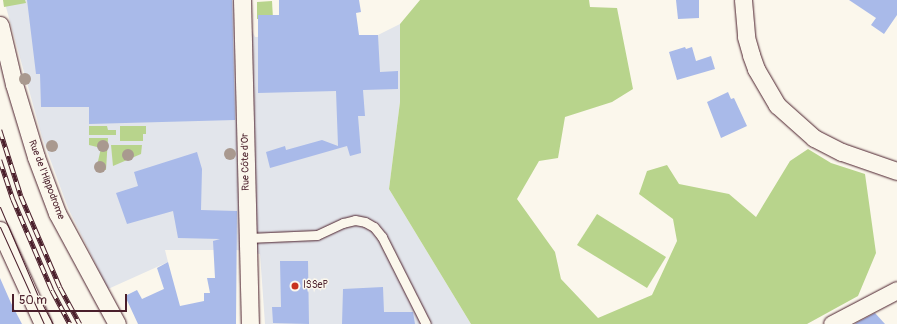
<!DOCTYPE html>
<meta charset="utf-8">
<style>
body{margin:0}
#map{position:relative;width:897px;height:324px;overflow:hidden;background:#fbf7ec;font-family:Pangolin,sans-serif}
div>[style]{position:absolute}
.built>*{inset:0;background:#e2e5eb}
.green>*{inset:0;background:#b8d48c}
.building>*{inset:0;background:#a9bae9}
.roads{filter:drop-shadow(0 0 1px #4a1f2b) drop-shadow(0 0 1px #4a1f2b)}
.service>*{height:9px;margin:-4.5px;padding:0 4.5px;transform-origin:4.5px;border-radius:4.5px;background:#fbf7ec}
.minor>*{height:17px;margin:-8.5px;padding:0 8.5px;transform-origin:8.5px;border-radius:8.5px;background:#fbf7ec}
.tram>*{height:1px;margin:-0.5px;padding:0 0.5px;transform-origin:0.5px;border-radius:0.5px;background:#4a1f2b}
.rail>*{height:4.5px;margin-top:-2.25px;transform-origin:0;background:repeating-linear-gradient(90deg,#fbf7ec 0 9px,#4a1f2b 0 18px);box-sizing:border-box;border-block:1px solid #4a1f2b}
.trees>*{width:12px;height:12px;margin:-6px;border-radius:50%;background:#a9998f}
.dots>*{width:11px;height:11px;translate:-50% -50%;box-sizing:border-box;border:2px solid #fbf7ec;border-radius:50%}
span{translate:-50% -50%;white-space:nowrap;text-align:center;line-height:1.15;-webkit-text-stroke:3px #fbf7ec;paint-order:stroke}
.street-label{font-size:10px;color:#4a1f2b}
.poi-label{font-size:10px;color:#4a1f2b}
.left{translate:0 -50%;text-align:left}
.scale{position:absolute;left:12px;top:294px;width:115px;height:18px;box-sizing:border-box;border:2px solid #4a1f2b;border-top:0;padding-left:5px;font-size:12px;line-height:14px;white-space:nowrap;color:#4a1f2b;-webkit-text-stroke:3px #fbf7ec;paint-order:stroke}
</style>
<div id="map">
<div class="built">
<i style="clip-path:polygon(4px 0,237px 0,255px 37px,378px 35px,400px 24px,400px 102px,389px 189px,471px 324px,265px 324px,260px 254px,237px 250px,165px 250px,168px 262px,108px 289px,68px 208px,42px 137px)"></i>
</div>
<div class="green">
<i style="clip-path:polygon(3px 0,25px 0,26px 3px,4px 7px)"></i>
<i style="clip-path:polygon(420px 0,589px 0,590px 7px,617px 8px,633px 89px,612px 102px,565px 117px,558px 158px,539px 161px,517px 199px,555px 252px,561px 279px,598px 318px,652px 295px,677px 241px,673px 219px,639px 194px,647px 171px,667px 165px,679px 184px,729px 194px,756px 217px,790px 161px,808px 149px,831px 163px,865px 174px,876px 253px,858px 296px,807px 324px,471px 324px,389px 189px,400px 102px,400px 24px)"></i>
<i style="clip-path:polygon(272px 1px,273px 19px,257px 19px,257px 2px)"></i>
<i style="clip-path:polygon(89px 126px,107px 126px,108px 130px,116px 130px,116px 135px,89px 135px)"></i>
<i style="clip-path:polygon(120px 126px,146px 126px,146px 134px,143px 134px,143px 141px,120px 141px)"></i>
<i style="clip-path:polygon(89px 138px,108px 138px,106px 170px,96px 170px,101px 148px,89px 145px)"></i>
<i style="clip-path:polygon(111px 145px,142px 145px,141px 154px,113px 166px)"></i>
<i style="clip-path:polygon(597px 214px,666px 257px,647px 288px,577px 245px)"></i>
</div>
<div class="building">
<i style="clip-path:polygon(27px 0,232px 0,235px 120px,89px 124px,89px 107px,41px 107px,40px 74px,36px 74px)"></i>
<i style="clip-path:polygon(279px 0,359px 0,361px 12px,356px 13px,359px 35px,378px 35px,380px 72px,398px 71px,398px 89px,363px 90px,365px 116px,358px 116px,361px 153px,350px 156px,347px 146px,270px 168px,266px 152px,285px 146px,286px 150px,322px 140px,338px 146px,336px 91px,258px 93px,258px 15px,279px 15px)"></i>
<i style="clip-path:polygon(676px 0,699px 0,699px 18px,678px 19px)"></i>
<i style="clip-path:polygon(849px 0,897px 0,897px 15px,884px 34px,871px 25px,876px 18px)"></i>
<i style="clip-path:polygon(685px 47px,686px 49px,692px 47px,696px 61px,711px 56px,715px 69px,677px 80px,669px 52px)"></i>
<i style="clip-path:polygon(728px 92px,731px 99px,734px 98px,747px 126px,721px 138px,707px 102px)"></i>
<i style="clip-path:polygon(197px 152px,202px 169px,201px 210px,237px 211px,236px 324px,138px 324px,125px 296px,137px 290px,142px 299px,166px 288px,164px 289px,157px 268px,168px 262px,180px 306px,204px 301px,204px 293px,210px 293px,207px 278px,215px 278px,213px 241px,220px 239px,178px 238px,173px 211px,127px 224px,116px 193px,138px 186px,134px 172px)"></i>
<i style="clip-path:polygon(280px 261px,308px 261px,309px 324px,273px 323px,272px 307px,281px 307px)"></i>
<i style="clip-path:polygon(0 278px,11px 303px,22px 324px,0 324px)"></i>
<i style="clip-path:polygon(383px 287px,384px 312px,413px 312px,415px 324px,342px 324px,343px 289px)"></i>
<i style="clip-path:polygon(875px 313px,885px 324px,855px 324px,856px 323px)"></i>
</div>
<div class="roads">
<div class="service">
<i style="left:248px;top:238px;width:69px;rotate:-2.5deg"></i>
<i style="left:317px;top:235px;width:29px;rotate:-25deg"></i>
<i style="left:343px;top:223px;width:12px;rotate:-14deg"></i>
<i style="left:355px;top:220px;width:10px;rotate:11deg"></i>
<i style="left:365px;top:222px;width:10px;rotate:29deg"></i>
<i style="left:374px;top:227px;width:13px;rotate:51deg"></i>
<i style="left:382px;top:237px;width:97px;rotate:63.2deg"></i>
</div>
<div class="minor">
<i style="left:242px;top:0;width:324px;rotate:88.6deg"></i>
<i style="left:743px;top:0;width:37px;rotate:85deg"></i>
<i style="left:746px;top:37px;width:19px;rotate:74deg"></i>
<i style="left:751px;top:55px;width:15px;rotate:70deg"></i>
<i style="left:756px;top:69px;width:42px;rotate:59.7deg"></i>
<i style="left:777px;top:105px;width:50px;rotate:41.7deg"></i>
<i style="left:814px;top:138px;width:31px;rotate:27deg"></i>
<i style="left:842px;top:152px;width:58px;rotate:19.1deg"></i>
<i style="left:0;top:25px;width:61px;rotate:76.7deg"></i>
<i style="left:14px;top:84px;width:76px;rotate:73.2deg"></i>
<i style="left:36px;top:157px;width:60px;rotate:69.4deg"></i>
<i style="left:57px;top:213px;width:126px;rotate:61.6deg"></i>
<i style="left:0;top:230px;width:103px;rotate:65.4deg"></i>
<i style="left:832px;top:324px;width:73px;rotate:-27.6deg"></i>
</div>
</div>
<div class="tram">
<i style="left:0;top:207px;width:97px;rotate:66.9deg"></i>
<i style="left:38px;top:296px;width:32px;rotate:62deg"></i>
<i style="left:0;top:227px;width:107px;rotate:65.6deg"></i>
</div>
<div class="rail">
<i style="left:0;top:130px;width:69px;rotate:72.3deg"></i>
<i style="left:21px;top:196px;width:99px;rotate:66.8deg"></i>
<i style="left:60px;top:287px;width:42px;rotate:61.6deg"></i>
<i style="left:0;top:160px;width:41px;rotate:71.6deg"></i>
<i style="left:13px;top:199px;width:99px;rotate:66.8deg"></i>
<i style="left:52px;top:290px;width:38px;rotate:62deg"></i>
</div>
<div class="trees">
<i style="left:25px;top:79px"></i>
<i style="left:52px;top:146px"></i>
<i style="left:103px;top:146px"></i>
<i style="left:230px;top:154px"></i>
<i style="left:128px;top:155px"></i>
<i style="left:100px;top:167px"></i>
</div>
<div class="dots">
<i style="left:295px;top:286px;background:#c8321e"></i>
</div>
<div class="street-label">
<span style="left:246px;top:162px;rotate:-91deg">Rue Côte d'Or</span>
<span style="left:46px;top:180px;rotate:69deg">Rue de l'Hippodrome</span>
</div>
<div class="poi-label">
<span class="left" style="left:303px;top:286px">ISSeP</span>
</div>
<div class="scale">50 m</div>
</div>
